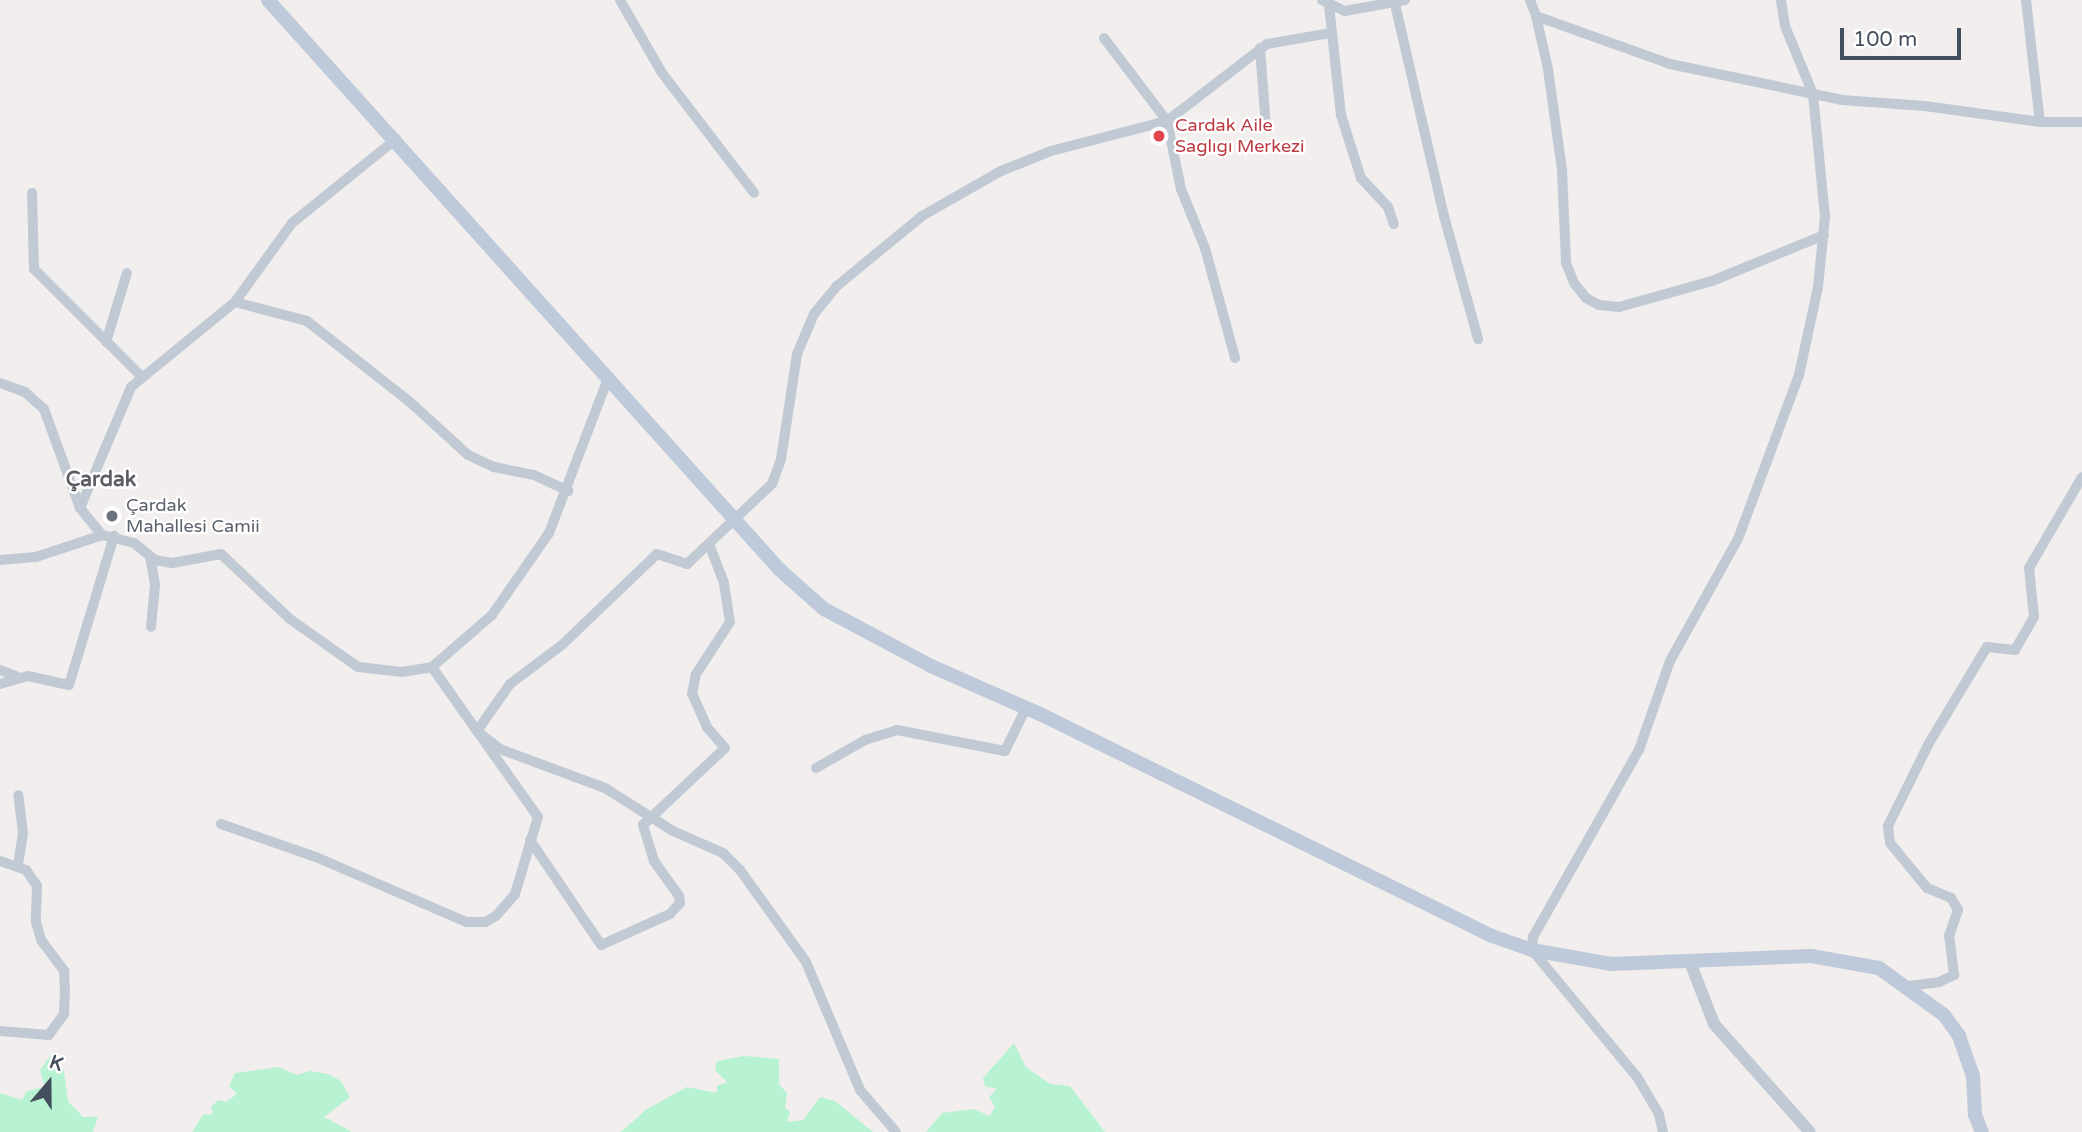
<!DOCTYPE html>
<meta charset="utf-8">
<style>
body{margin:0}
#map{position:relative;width:2082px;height:1132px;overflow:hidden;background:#f1eeed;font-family:"Varela Round",sans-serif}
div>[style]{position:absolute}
.green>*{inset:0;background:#b7f3d3}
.minor>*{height:10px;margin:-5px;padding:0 5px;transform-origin:5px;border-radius:5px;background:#c0c9d4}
.tertiary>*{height:12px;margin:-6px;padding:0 6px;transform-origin:6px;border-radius:6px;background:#c0c9d4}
.secondary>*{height:14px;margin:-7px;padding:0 7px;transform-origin:7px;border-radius:7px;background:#bec9d9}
.dots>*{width:19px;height:19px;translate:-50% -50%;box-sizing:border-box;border:4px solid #fff;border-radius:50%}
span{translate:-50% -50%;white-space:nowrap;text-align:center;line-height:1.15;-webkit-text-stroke:5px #fff;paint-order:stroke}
.health-label{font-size:18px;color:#be3a42}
.left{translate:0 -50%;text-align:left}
.worship-label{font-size:18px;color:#5b616d}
.quarter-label{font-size:21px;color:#5a5d63;font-weight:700}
.north{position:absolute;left:14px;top:1048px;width:70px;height:70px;-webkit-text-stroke:5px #fff;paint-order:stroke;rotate:20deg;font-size:19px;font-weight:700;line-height:28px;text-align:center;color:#444f5d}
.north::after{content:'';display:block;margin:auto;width:24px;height:32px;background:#444f5d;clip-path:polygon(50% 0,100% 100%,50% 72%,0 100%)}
.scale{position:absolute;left:1840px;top:28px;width:121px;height:32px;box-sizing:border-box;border:4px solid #444f5d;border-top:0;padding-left:9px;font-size:21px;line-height:24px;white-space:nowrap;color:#444f5d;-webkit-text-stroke:5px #fff;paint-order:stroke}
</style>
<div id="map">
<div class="green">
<i style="clip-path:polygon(1014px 1043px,1026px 1067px,1050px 1084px,1070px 1086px,1105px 1132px,926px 1132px,942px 1113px,973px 1109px,990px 1116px,995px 1107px,989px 1097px,997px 1089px,985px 1086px,983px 1078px)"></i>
<i style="clip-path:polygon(54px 1051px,64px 1071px,68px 1101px,83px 1117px,98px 1117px,93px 1132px,0 1132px,0 1093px,22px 1100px,27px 1091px,45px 1087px,40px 1070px)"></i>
<i style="clip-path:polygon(744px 1056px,779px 1059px,779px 1084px,787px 1093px,785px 1108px,790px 1112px,787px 1122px,803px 1120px,820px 1097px,835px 1101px,873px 1132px,621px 1132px,647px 1109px,687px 1087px,717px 1093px,717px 1086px,727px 1082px,715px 1070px,717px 1061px)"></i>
<i style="clip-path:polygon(279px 1067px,297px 1075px,310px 1071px,328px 1074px,341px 1081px,350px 1097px,324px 1117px,352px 1132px,192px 1132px,203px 1115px,213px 1114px,211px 1107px,218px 1100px,226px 1102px,237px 1094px,229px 1086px,235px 1073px)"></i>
</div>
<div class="minor">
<i style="left:620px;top:0;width:84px;rotate:60.1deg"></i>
<i style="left:662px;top:73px;width:151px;rotate:52.5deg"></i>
<i style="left:1322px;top:0;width:25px;rotate:26deg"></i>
<i style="left:1345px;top:11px;width:61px;rotate:-10.4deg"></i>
<i style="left:1530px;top:0;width:17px;rotate:69deg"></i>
<i style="left:1536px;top:16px;width:142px;rotate:19.7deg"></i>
<i style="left:1670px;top:64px;width:176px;rotate:11.8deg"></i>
<i style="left:1842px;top:100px;width:83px;rotate:4.1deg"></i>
<i style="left:1925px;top:106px;width:116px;rotate:7.9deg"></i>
<i style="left:2040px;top:122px;width:42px"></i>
<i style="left:2026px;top:0;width:123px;rotate:83.5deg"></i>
<i style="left:1395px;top:4px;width:218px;rotate:77deg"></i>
<i style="left:1444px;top:216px;width:128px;rotate:74.5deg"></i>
<i style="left:1329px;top:5px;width:111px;rotate:83.8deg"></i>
<i style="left:1341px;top:115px;width:66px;rotate:72.4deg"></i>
<i style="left:1361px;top:178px;width:40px;rotate:47deg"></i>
<i style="left:1388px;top:207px;width:18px;rotate:71deg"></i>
<i style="left:1536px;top:16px;width:54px;rotate:77.2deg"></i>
<i style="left:1548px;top:69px;width:102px;rotate:82.1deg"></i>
<i style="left:1562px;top:170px;width:93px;rotate:87.5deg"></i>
<i style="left:1566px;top:263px;width:22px;rotate:68deg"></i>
<i style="left:1574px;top:283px;width:19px;rotate:51deg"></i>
<i style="left:1586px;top:298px;width:15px;rotate:28deg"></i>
<i style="left:1599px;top:305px;width:20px;rotate:6deg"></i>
<i style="left:1619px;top:307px;width:97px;rotate:-15.6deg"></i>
<i style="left:1712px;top:281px;width:121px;rotate:-22.3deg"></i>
<i style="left:1104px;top:38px;width:104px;rotate:52.8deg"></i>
<i style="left:1167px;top:121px;width:69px;rotate:78.4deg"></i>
<i style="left:1181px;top:189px;width:64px;rotate:67.9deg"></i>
<i style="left:1205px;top:248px;width:114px;rotate:74.7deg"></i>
<i style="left:1260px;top:48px;width:79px;rotate:85.7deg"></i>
<i style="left:32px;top:193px;width:76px;rotate:88.5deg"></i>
<i style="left:34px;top:269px;width:153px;rotate:45deg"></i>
<i style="left:235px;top:302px;width:74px;rotate:14.8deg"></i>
<i style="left:307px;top:321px;width:131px;rotate:38.2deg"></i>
<i style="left:410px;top:402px;width:79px;rotate:42.4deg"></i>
<i style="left:468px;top:455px;width:29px;rotate:25deg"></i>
<i style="left:494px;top:467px;width:41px;rotate:11.3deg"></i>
<i style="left:534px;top:475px;width:38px;rotate:25deg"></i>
<i style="left:106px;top:342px;width:72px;rotate:-73.1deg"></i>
<i style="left:0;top:383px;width:27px;rotate:20deg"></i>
<i style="left:25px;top:392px;width:25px;rotate:42deg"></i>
<i style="left:44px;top:409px;width:105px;rotate:70deg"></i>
<i style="left:80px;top:508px;width:35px;rotate:51deg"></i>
<i style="left:80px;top:508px;width:131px;rotate:-67.1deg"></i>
<i style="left:131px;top:387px;width:134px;rotate:-39.3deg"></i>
<i style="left:235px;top:302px;width:97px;rotate:-54.2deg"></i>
<i style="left:292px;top:223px;width:134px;rotate:-38.9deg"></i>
<i style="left:150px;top:556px;width:29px;rotate:80deg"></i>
<i style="left:155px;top:585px;width:42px;rotate:95.4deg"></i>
<i style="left:0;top:560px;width:36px;rotate:-5deg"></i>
<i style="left:36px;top:557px;width:70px;rotate:-18.4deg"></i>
<i style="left:102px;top:535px;width:33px;rotate:14deg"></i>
<i style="left:134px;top:543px;width:27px;rotate:39deg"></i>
<i style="left:155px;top:560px;width:17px;rotate:10deg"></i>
<i style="left:172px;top:563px;width:50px;rotate:-10.4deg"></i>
<i style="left:221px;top:554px;width:95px;rotate:43.3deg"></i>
<i style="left:290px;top:619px;width:83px;rotate:35.2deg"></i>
<i style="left:358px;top:667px;width:44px;rotate:6.5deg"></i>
<i style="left:402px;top:672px;width:30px;rotate:-9deg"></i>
<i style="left:432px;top:667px;width:79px;rotate:-40.9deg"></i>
<i style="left:492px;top:615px;width:100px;rotate:-55.2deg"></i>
<i style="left:549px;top:533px;width:168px;rotate:-69.1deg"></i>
<i style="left:432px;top:667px;width:78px;rotate:54.9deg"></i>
<i style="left:477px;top:731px;width:29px;rotate:38deg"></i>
<i style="left:500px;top:749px;width:112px;rotate:20.4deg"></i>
<i style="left:605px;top:788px;width:80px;rotate:32.3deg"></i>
<i style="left:673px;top:831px;width:55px;rotate:23.7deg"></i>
<i style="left:723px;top:853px;width:24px;rotate:45deg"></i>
<i style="left:740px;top:870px;width:113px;rotate:54.3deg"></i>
<i style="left:806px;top:962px;width:139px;rotate:67.1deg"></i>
<i style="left:860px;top:1090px;width:55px;rotate:49.4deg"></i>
<i style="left:0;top:670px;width:19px;rotate:21deg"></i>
<i style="left:0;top:684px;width:29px;rotate:-16deg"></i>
<i style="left:28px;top:676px;width:42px;rotate:12.4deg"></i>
<i style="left:69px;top:685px;width:156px;rotate:-73.2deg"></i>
<i style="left:816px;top:768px;width:56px;rotate:-29.7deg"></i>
<i style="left:865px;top:740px;width:34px;rotate:-17deg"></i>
<i style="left:897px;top:730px;width:110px;rotate:11deg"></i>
<i style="left:1005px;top:751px;width:48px;rotate:-64deg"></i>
<i style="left:221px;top:824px;width:101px;rotate:19.2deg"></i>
<i style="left:316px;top:857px;width:163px;rotate:23.4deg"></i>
<i style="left:466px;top:922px;width:19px"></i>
<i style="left:485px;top:922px;width:13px;rotate:-29deg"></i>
<i style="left:496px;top:916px;width:29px;rotate:-49deg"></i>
<i style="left:515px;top:894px;width:80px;rotate:-73.4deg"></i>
<i style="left:538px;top:817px;width:105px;rotate:-125.3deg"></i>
<i style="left:477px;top:731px;width:57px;rotate:-54.9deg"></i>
<i style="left:510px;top:684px;width:66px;rotate:-37deg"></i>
<i style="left:563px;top:644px;width:130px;rotate:-43.8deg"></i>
<i style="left:657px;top:554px;width:32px;rotate:18deg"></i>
<i style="left:687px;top:564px;width:117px;rotate:-43.3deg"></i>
<i style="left:772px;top:484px;width:27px;rotate:-70deg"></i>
<i style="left:781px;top:459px;width:106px;rotate:-81.3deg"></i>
<i style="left:797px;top:354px;width:43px;rotate:-67deg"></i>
<i style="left:814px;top:314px;width:36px;rotate:-51deg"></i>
<i style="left:837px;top:286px;width:110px;rotate:-39.5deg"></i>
<i style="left:922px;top:216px;width:91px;rotate:-29.7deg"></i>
<i style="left:1001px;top:171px;width:54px;rotate:-21.8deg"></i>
<i style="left:1051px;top:151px;width:120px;rotate:-14.5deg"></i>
<i style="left:1167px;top:121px;width:126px;rotate:-37.6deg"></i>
<i style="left:1267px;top:44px;width:65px;rotate:-9.8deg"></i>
<i style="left:530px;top:840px;width:127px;rotate:55.9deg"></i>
<i style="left:601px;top:945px;width:76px;rotate:-24.2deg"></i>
<i style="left:670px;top:914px;width:15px;rotate:-48deg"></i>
<i style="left:680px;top:903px;width:7px;rotate:-98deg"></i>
<i style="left:679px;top:896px;width:43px;rotate:-125.5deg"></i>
<i style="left:654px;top:861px;width:38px;rotate:-107deg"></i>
<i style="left:643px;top:825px;width:112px;rotate:-43.2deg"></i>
<i style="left:725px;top:748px;width:28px;rotate:-131deg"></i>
<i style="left:707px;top:727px;width:36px;rotate:-114deg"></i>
<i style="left:692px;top:694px;width:20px;rotate:-79deg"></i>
<i style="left:696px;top:674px;width:62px;rotate:-56.8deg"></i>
<i style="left:730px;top:622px;width:39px;rotate:-99deg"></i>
<i style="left:724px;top:583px;width:42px;rotate:-111deg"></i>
<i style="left:0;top:861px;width:28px;rotate:19deg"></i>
<i style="left:26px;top:870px;width:19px;rotate:55deg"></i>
<i style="left:37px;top:886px;width:36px;rotate:92deg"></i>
<i style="left:36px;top:922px;width:19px;rotate:74deg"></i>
<i style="left:41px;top:940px;width:39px;rotate:53deg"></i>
<i style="left:64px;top:971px;width:17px;rotate:87deg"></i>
<i style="left:65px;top:988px;width:26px;rotate:92deg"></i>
<i style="left:64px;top:1014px;width:26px;rotate:126deg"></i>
<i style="left:49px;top:1035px;width:49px;rotate:-175.3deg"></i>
<i style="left:18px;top:865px;width:32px;rotate:-81deg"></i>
<i style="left:23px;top:833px;width:38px;rotate:-97deg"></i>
<i style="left:1908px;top:986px;width:31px;rotate:-7deg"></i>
<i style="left:1939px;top:982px;width:17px;rotate:-25deg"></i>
<i style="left:1954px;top:975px;width:39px;rotate:-97deg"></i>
<i style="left:1949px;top:936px;width:28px;rotate:-71deg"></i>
<i style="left:1958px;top:910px;width:14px;rotate:-120deg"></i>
<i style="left:1951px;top:898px;width:26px;rotate:-157deg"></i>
<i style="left:1927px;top:888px;width:58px;rotate:-129.4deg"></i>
<i style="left:1890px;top:843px;width:17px;rotate:-97deg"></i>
<i style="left:1888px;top:826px;width:93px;rotate:-63.7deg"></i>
<i style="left:1929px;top:743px;width:112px;rotate:-58.9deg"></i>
<i style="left:1987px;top:647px;width:28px;rotate:6deg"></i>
<i style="left:2015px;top:650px;width:38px;rotate:-60deg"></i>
<i style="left:2034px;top:617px;width:49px;rotate:-95.8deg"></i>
<i style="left:2029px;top:568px;width:105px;rotate:-59.8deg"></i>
<i style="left:1663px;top:1132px;width:18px;rotate:-103deg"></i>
<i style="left:1659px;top:1114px;width:43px;rotate:-120.7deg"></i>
<i style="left:1637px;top:1077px;width:165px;rotate:-129.6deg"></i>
<i style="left:1532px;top:950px;width:13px;rotate:-86deg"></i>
<i style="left:1533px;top:937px;width:215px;rotate:-60.5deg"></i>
<i style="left:1639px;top:750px;width:94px;rotate:-70.8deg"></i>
<i style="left:1670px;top:661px;width:140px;rotate:-60.9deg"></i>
<i style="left:1738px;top:539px;width:175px;rotate:-69.6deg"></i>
<i style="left:1799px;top:375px;width:90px;rotate:-77.8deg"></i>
<i style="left:1818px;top:287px;width:70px;rotate:-84.3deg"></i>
<i style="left:1825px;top:217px;width:124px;rotate:-95.6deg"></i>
<i style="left:1813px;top:94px;width:74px;rotate:-112.4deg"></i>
<i style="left:1785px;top:26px;width:26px;rotate:-99deg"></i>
</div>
<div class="tertiary">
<i style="left:1690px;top:962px;width:66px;rotate:68.8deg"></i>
<i style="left:1714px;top:1024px;width:144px;rotate:48.4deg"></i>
</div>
<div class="secondary">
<i style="left:268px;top:0;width:766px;rotate:48.07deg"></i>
<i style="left:780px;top:570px;width:59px;rotate:41.6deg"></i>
<i style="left:824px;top:609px;width:121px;rotate:28deg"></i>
<i style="left:931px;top:666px;width:119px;rotate:23.8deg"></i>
<i style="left:1040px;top:714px;width:504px;rotate:26.16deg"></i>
<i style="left:1492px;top:936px;width:42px;rotate:19.3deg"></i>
<i style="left:1532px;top:950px;width:80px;rotate:10deg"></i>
<i style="left:1611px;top:964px;width:200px;rotate:-2.3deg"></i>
<i style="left:1811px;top:956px;width:69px;rotate:10deg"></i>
<i style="left:1879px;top:968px;width:80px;rotate:35.9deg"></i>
<i style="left:1944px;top:1015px;width:26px;rotate:54deg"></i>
<i style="left:1959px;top:1036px;width:42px;rotate:70.7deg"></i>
<i style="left:1973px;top:1076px;width:39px;rotate:87deg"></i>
<i style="left:1975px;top:1115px;width:18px;rotate:68deg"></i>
</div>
<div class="dots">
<i style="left:1159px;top:136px;background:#e0444e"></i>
<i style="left:112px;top:516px;background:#6b7280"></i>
</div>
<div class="health-label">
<span class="left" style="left:1175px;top:136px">Cardak Aile<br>Saglıgı Merkezi</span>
</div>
<div class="worship-label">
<span class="left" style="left:126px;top:516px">Çardak<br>Mahallesi Camii</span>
</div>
<div class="quarter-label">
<span style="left:101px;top:480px">Çardak</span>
</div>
<div class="north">K</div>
<div class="scale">100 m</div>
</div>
